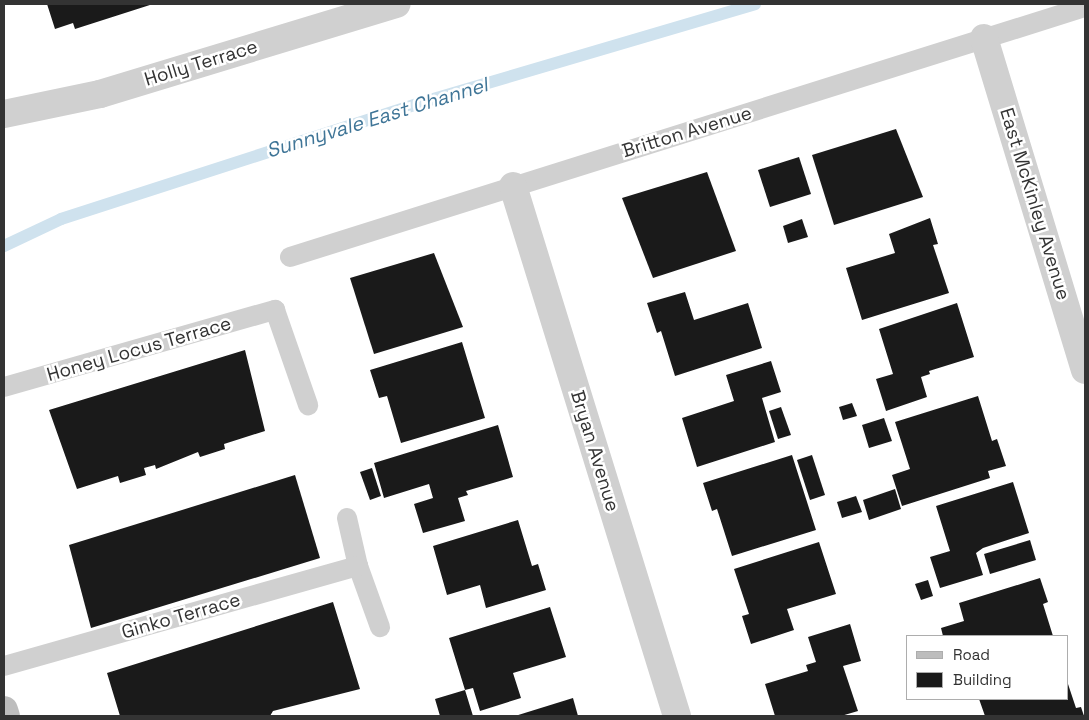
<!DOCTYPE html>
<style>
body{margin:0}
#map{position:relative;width:1089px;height:720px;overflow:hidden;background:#fff;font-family:"Space Grotesk",sans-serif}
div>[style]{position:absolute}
.stream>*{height:12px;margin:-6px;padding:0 6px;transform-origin:6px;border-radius:6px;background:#cfe2ee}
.building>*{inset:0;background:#1a1a1a}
.service>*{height:20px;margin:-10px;padding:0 10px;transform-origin:10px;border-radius:10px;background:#d0d0d0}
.minor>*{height:28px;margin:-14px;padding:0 14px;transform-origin:14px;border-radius:14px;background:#d0d0d0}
.secondary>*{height:28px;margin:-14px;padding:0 14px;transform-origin:14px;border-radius:14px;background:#bdbdbd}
span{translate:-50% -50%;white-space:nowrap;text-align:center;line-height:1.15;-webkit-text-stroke:5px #fff;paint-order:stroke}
.street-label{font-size:19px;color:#333}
.water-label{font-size:20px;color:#3f7597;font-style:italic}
.frame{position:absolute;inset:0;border:5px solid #333;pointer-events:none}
.legend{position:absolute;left:906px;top:635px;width:162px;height:65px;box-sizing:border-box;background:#fff;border:1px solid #adadad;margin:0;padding:6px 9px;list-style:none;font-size:15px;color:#333}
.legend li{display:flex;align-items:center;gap:10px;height:25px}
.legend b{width:25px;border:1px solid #adadad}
</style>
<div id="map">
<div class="stream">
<i style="left:4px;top:246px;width:63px;rotate:-25.3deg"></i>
<i style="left:61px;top:219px;width:380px;rotate:-17.9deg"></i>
<i style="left:423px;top:102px;width:346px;rotate:-16.4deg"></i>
</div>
<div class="building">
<i style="clip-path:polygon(47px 4px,153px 4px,75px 29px,73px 23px,55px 29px)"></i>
<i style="clip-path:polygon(896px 129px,923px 197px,834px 225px,812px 155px)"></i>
<i style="clip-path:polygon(799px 157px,811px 194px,770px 207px,758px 170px)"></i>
<i style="clip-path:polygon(707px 172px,736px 251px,653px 278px,622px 198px)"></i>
<i style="clip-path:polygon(930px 218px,938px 244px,933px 245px,949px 293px,862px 320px,846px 268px,895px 253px,889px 234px)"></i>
<i style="clip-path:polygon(802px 219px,808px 237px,788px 243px,783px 226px)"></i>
<i style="clip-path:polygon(434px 253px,463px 327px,374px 354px,350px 278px)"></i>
<i style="clip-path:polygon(685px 292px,694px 320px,748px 303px,762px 348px,675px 376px,661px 331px,657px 333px,647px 303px)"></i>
<i style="clip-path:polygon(957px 303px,974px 357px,929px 371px,930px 374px,921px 377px,927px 397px,886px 411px,876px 379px,893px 374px,879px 329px)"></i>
<i style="clip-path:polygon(462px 342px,485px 418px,401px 443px,387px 396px,379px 398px,370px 370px)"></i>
<i style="clip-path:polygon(245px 350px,265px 431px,224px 444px,225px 449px,200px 457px,198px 452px,156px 469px,155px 465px,144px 468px,146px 475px,120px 483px,118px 476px,77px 489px,49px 410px)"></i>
<i style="clip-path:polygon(771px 361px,781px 392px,762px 398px,775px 442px,697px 467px,682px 418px,734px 401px,726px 375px)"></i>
<i style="clip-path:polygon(978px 396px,992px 441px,997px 439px,1006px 466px,988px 471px,990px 478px,902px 506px,892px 475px,910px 469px,895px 422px)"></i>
<i style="clip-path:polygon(852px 403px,857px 416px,843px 420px,839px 407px)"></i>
<i style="clip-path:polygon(781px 407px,791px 435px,778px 439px,769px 411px)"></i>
<i style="clip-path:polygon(884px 418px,892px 441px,869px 448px,862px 425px)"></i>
<i style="clip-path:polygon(498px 425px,513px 477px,466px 491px,468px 495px,458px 498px,465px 521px,423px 533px,414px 504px,433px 498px,429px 484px,384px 498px,374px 463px)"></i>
<i style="clip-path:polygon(792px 455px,816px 530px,732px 556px,717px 509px,712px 511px,703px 483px)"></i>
<i style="clip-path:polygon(812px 455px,825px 495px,810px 500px,797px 460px)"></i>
<i style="clip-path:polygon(372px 468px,381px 496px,370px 500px,360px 472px)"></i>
<i style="clip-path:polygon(295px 475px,320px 558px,91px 628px,69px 545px)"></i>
<i style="clip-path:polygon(1013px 482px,1029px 533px,983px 548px,976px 553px,983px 575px,940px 588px,930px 557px,950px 551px,936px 506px)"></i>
<i style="clip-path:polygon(895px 489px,901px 509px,869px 520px,863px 500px)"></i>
<i style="clip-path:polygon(856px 496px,862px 512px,842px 518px,837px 502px)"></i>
<i style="clip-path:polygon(518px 520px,532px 566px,538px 564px,546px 590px,486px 608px,480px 585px,447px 595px,433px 546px)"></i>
<i style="clip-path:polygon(1030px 540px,1036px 560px,990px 574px,984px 554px)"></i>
<i style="clip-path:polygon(819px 542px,836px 594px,787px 609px,794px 630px,751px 644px,742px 616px,749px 614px,734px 569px)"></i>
<i style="clip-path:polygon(1040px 578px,1048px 602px,1043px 604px,1053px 636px,943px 636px,941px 628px,964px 621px,959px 603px)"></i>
<i style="clip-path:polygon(928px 580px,933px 596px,921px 600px,915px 584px)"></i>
<i style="clip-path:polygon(333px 602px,360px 689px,273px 711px,270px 716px,120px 716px,107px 673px)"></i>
<i style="clip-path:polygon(550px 607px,566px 657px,513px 673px,521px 698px,480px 711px,473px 688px,465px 690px,473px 716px,440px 716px,435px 699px,465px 690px,449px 638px)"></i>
<i style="clip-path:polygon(850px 624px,861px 661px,843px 666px,858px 711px,841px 716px,775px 716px,765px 684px,808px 671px,806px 665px,816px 662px,808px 637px)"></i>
<i style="clip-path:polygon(1068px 684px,1076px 708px,1081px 707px,1084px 716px,985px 716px,979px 699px,1068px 699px)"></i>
<i style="clip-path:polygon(573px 698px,578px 716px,515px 716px)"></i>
</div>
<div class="service">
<i style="left:290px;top:257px;width:833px;rotate:-17.46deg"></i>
<i style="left:4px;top:387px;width:282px;rotate:-15.9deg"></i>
<i style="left:275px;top:310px;width:101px;rotate:70.8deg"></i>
<i style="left:347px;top:518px;width:49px;rotate:77.1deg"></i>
<i style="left:358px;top:566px;width:65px;rotate:70.2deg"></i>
<i style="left:4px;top:666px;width:368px;rotate:-15.8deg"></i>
</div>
<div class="minor">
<i style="left:984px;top:38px;width:347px;rotate:73.1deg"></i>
<i style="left:4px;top:114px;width:98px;rotate:-11.8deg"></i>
<i style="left:100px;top:94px;width:310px;rotate:-16.9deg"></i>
<i style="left:513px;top:186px;width:555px;rotate:72.81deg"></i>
</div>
<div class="secondary">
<i style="left:4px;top:710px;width:6px;rotate:72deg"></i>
</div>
<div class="street-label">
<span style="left:201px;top:63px;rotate:-17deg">Holly Terrace</span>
<span style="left:687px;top:132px;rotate:-17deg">Britton Avenue</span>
<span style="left:1035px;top:204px;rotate:73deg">East McKinley Avenue</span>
<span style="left:139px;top:349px;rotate:-16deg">Honey Locus Terrace</span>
<span style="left:595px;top:451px;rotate:73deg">Bryan Avenue</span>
<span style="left:181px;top:616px;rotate:-16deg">Ginko Terrace</span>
</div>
<div class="water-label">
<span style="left:377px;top:118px;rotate:-17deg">Sunnyvale East Channel</span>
</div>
<div class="frame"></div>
<ul class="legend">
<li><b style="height:6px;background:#bdbdbd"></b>Road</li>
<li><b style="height:14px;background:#1a1a1a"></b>Building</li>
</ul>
</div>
